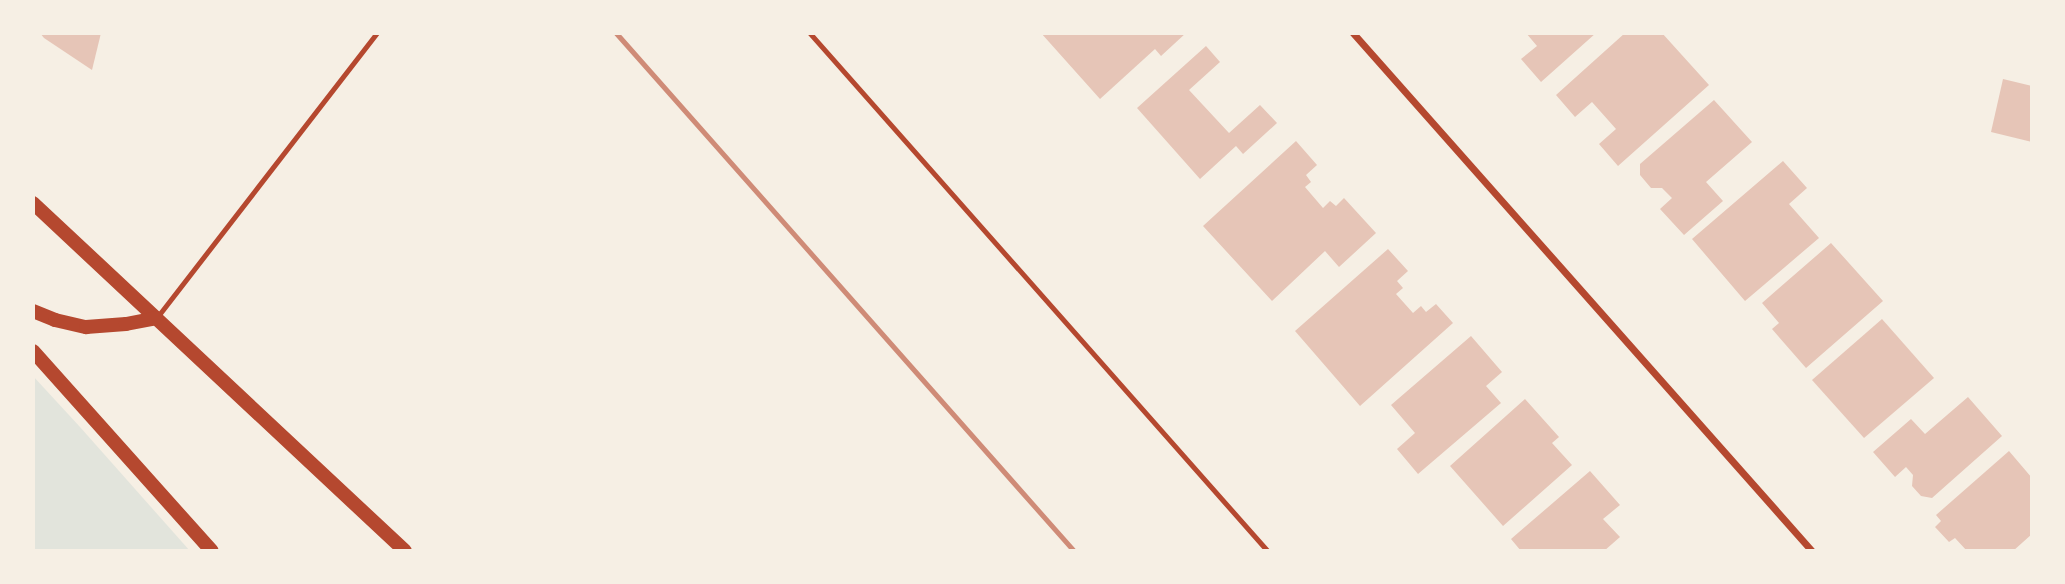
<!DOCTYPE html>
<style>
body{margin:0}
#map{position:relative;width:2065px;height:584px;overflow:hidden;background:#f6efe4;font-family:Jost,sans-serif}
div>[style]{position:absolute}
.green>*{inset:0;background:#e2e4dc}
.building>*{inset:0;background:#e6c5b7}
.path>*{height:4.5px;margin:-2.25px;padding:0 2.25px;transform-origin:2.25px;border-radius:2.25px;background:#b5482f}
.service>*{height:5px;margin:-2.5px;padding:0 2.5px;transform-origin:2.5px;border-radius:2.5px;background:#b5482f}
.minor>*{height:7px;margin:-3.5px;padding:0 3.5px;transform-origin:3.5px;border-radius:3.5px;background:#b5482f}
.secondary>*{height:14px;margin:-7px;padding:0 7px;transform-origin:7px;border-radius:7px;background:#b5482f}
.rail>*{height:5px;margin:-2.5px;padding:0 2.5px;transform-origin:2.5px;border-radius:2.5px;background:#cf8b77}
span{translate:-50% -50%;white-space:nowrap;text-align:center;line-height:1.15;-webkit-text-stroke:5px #f6efe4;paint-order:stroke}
.frame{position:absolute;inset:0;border:35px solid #f6efe4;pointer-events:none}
</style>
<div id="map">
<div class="green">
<i style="clip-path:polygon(33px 376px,80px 427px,190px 551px,33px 551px)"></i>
</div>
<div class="building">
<i style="clip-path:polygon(40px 33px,101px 33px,92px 70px,44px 38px)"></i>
<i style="clip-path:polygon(1041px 33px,1186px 33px,1161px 56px,1155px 49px,1100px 99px)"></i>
<i style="clip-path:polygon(1526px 33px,1596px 33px,1541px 82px,1521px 59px,1537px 46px)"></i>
<i style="clip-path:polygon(1625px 33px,1662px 33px,1709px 85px,1618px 166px,1599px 144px,1616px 129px,1592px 102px,1575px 117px,1556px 95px)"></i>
<i style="clip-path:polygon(1206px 46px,1220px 62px,1189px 90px,1229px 133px,1260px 105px,1277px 123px,1243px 154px,1236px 146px,1200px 179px,1137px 108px)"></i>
<i style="clip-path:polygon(2003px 79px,2032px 86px,2032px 142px,1991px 132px)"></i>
<i style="clip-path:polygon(1714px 100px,1752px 142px,1706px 182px,1723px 201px,1684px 235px,1660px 209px,1672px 198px,1662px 188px,1651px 188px,1640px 175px,1640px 164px)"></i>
<i style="clip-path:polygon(1296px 141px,1317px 165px,1306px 175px,1311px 182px,1305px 187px,1323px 208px,1330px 201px,1336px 206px,1344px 198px,1376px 233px,1339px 267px,1325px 251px,1272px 301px,1203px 226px)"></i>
<i style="clip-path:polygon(1783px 161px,1807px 188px,1789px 204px,1819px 238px,1745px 301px,1692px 239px)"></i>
<i style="clip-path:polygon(1831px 243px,1883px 301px,1806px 368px,1772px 329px,1779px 323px,1762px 303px)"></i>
<i style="clip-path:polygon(1388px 249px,1408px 271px,1397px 281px,1403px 288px,1396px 294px,1413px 313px,1421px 306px,1426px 312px,1436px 304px,1453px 323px,1360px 406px,1295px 331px)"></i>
<i style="clip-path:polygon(1882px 319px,1934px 378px,1864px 438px,1812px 380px)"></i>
<i style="clip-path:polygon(1471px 336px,1502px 372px,1486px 386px,1501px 403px,1418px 474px,1397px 449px,1415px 433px,1391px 405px)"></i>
<i style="clip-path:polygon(1968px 397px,2002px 436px,1932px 498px,1921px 496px,1912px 486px,1913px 475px,1906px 467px,1895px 477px,1873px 452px,1911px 419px,1925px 434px)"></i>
<i style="clip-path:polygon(1525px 399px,1559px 437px,1552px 443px,1572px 465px,1503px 526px,1450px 466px)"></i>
<i style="clip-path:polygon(2009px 451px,2032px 478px,2032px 534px,2013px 551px,1967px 551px,1955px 538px,1949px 542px,1935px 527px,1941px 521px,1936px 515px)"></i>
<i style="clip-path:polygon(1590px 471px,1620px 505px,1603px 519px,1620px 537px,1604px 551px,1521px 551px,1511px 539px)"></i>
</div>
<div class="path">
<i style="left:810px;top:33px;width:691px;rotate:48.52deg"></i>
</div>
<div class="service">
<i style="left:158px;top:316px;width:358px;rotate:-52.3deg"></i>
</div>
<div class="minor">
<i style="left:1353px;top:33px;width:692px;rotate:48.46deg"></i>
</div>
<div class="secondary">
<i style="left:33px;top:203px;width:509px;rotate:43.09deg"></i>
<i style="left:33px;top:311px;width:24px;rotate:22deg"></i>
<i style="left:55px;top:320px;width:32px;rotate:13deg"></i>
<i style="left:86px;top:327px;width:40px;rotate:-4.3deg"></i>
<i style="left:126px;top:324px;width:31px;rotate:-11deg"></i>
<i style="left:33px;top:351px;width:268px;rotate:48.2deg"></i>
</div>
<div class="rail">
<i style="left:616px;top:33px;width:691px;rotate:48.52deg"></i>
</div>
<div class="frame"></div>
</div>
